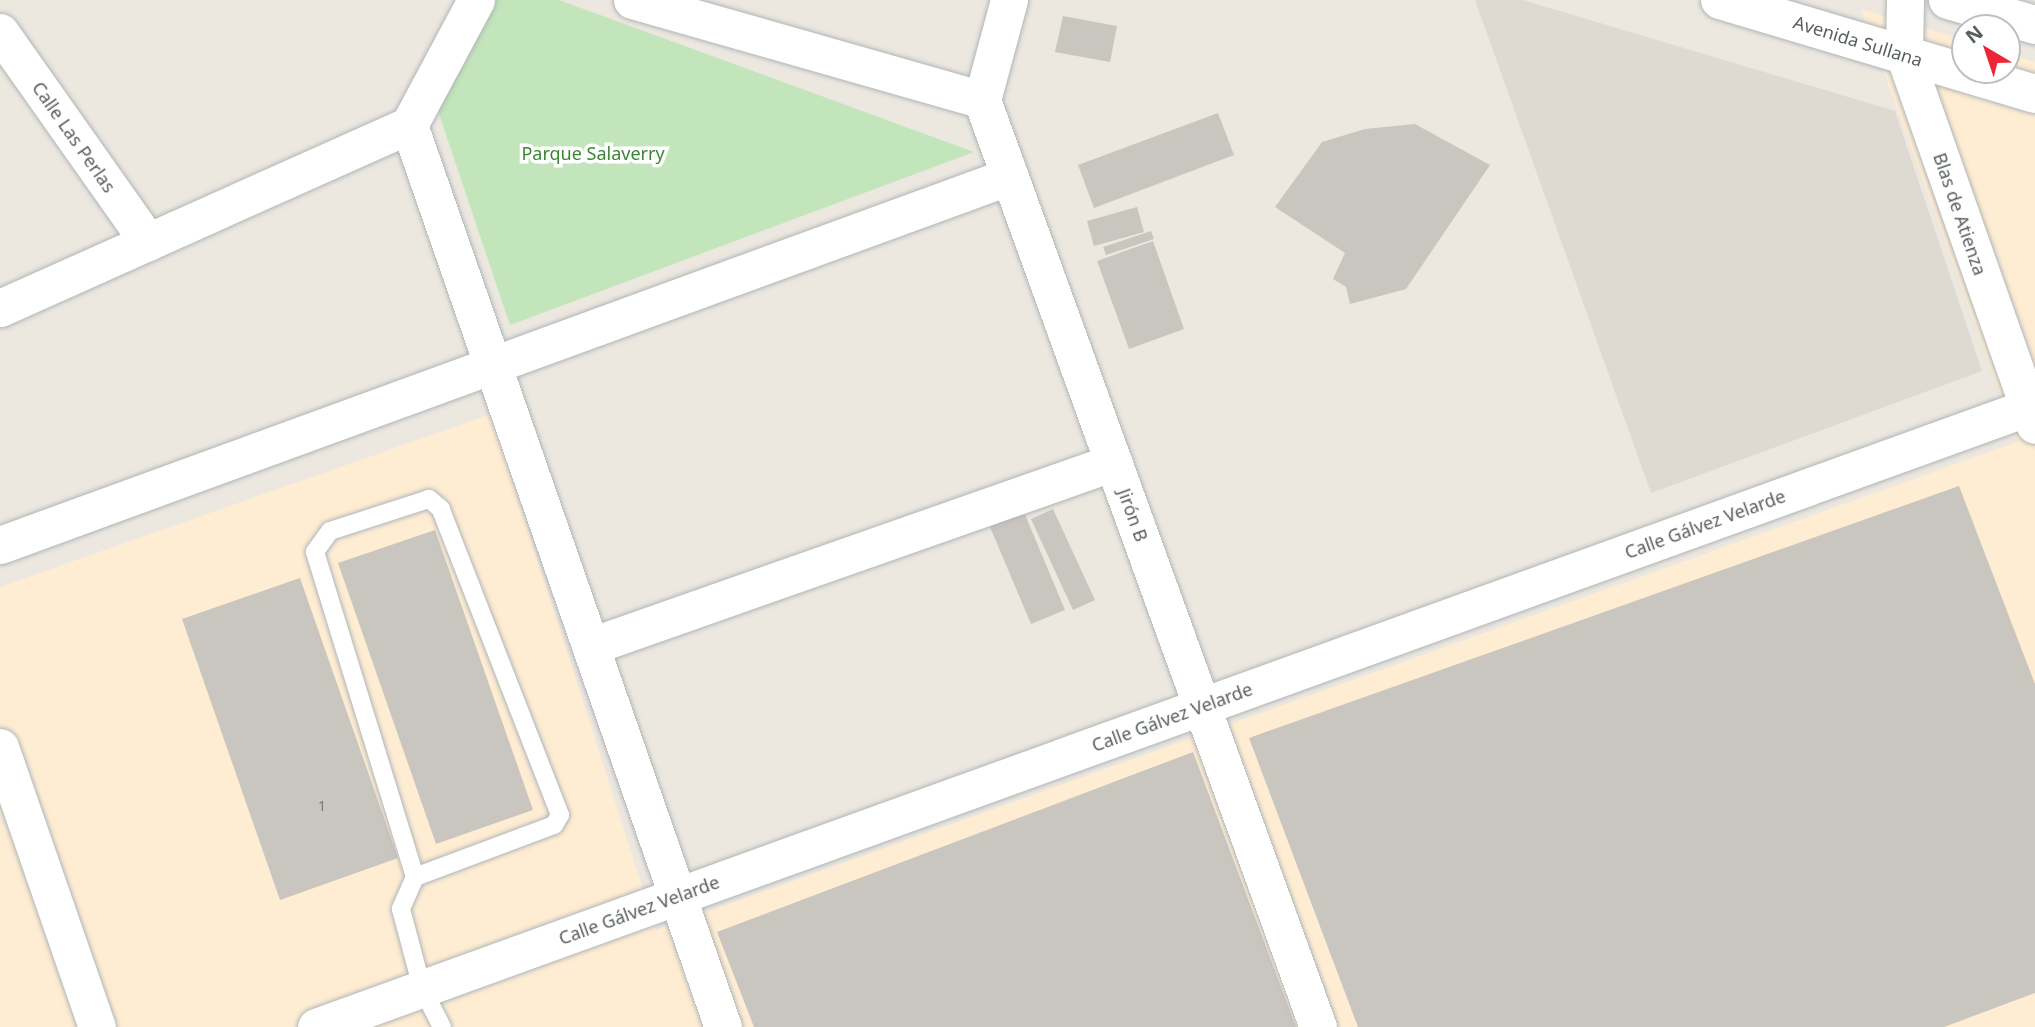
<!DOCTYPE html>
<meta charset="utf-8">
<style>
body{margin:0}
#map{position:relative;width:2035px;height:1027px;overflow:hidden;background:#ece8e0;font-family:"Noto Sans",sans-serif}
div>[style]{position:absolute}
.commercial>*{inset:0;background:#feedd3}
.education>*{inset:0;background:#ded9d1}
.green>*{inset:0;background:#c2e5bb}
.building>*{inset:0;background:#c9c5bf}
.roads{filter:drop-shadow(0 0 2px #b1b5b8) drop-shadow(0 0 2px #b1b5b8)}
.lane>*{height:18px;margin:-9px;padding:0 9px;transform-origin:9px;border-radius:9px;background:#fff}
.street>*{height:37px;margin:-18.5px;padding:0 18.5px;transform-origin:18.5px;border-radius:18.5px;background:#fff}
.secondary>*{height:38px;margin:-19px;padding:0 19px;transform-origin:19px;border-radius:19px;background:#fff}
span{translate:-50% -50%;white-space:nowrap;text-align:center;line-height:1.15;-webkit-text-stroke:7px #fff;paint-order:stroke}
.number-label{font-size:14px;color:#757878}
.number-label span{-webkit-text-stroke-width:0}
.street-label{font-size:18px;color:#595e61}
.park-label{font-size:18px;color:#3c8633}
.north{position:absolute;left:1951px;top:14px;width:70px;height:70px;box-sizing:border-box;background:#fff;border:2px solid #bdbfc0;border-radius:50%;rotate:321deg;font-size:19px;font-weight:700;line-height:28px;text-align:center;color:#595e61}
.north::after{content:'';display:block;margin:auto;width:24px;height:32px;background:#ed2536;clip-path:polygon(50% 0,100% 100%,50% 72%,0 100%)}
</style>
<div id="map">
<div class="commercial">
<i style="clip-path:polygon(1861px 9px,1965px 40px,1965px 70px,2007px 70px,2007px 53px,2035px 62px,2035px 1027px,0 1027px,0 587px,491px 414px,656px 930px,2017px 442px)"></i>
</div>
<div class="education">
<i style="clip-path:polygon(1475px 0,1523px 0,1895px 111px,1982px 371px,1651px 493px)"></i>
</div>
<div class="green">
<i style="clip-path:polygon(482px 0,559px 0,974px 152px,510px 325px,433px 96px)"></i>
</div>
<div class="building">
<i style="clip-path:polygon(1063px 16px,1117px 26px,1110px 62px,1055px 52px)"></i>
<i style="clip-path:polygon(1218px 113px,1234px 155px,1094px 208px,1078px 165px)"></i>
<i style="clip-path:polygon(1415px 124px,1490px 165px,1406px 289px,1350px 304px,1346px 287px,1333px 279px,1345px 253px,1275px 207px,1322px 142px,1365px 129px)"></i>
<i style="clip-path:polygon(1137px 207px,1144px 232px,1094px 246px,1087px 221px)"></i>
<i style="clip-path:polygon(1151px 231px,1154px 239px,1106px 255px,1103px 247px)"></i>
<i style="clip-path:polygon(1153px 241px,1184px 329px,1129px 349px,1097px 261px)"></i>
<i style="clip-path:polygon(1959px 486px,2035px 684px,2035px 993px,1944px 1027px,1358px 1027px,1249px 738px)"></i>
<i style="clip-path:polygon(1053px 509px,1095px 600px,1073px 610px,1031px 519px)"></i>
<i style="clip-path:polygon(1024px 512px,1065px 610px,1031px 624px,990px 527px)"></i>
<i style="clip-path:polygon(435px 530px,533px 810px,436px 844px,338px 563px)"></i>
<i style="clip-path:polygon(300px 578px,398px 858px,280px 900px,182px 619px)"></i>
<i style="clip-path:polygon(1193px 752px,1296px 1027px,754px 1027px,717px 932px)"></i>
</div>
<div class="roads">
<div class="lane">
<i style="left:415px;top:877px;width:148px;rotate:-20.5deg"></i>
<i style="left:554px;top:825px;width:12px;rotate:-59deg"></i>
<i style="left:560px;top:815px;width:328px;rotate:-111.3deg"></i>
<i style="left:441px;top:509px;width:16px;rotate:-140deg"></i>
<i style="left:429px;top:499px;width:104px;rotate:162.1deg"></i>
<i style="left:330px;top:531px;width:26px;rotate:126deg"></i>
<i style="left:315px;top:552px;width:340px;rotate:72.9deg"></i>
<i style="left:415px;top:877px;width:35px;rotate:114deg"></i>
<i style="left:401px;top:909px;width:82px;rotate:75.1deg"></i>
<i style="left:422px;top:988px;width:44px;rotate:62.9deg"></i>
</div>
<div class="street">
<i style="left:632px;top:0;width:364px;rotate:15.9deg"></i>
<i style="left:1009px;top:0;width:104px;rotate:105.1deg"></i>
<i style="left:982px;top:100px;width:986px;rotate:70.08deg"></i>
<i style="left:1905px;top:0;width:54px;rotate:91.1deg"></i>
<i style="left:1904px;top:54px;width:393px;rotate:70.6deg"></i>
<i style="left:0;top:32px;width:257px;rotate:54.8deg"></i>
<i style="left:409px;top:125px;width:955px;rotate:70.81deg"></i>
<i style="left:409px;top:125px;width:142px;rotate:-61.8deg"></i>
<i style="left:0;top:308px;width:448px;rotate:-24.1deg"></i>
<i style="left:0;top:545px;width:1075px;rotate:-20.07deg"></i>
<i style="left:591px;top:646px;width:554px;rotate:-19.38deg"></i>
<i style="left:0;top:747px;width:296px;rotate:70.9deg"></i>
<i style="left:316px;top:1027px;width:1822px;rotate:-19.9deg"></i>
</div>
<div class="secondary">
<i style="left:1720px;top:0;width:329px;rotate:16.6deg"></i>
<i style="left:1948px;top:0;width:91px;rotate:16deg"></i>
</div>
</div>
<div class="number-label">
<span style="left:322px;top:806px">1</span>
</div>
<div class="street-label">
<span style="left:1858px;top:41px;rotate:17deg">Avenida Sullana</span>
<span style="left:74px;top:137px;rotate:55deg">Calle Las Perlas</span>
<span style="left:1960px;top:214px;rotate:71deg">Blas de Atienza</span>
<span style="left:1133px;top:515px;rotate:70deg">Jirón B</span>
<span style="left:1705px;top:524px;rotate:-20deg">Calle Gálvez Velarde</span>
<span style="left:1172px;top:717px;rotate:-20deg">Calle Gálvez Velarde</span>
<span style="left:639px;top:910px;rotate:-20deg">Calle Gálvez Velarde</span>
</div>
<div class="park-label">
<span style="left:593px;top:153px">Parque Salaverry</span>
</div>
<div class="north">N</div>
</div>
